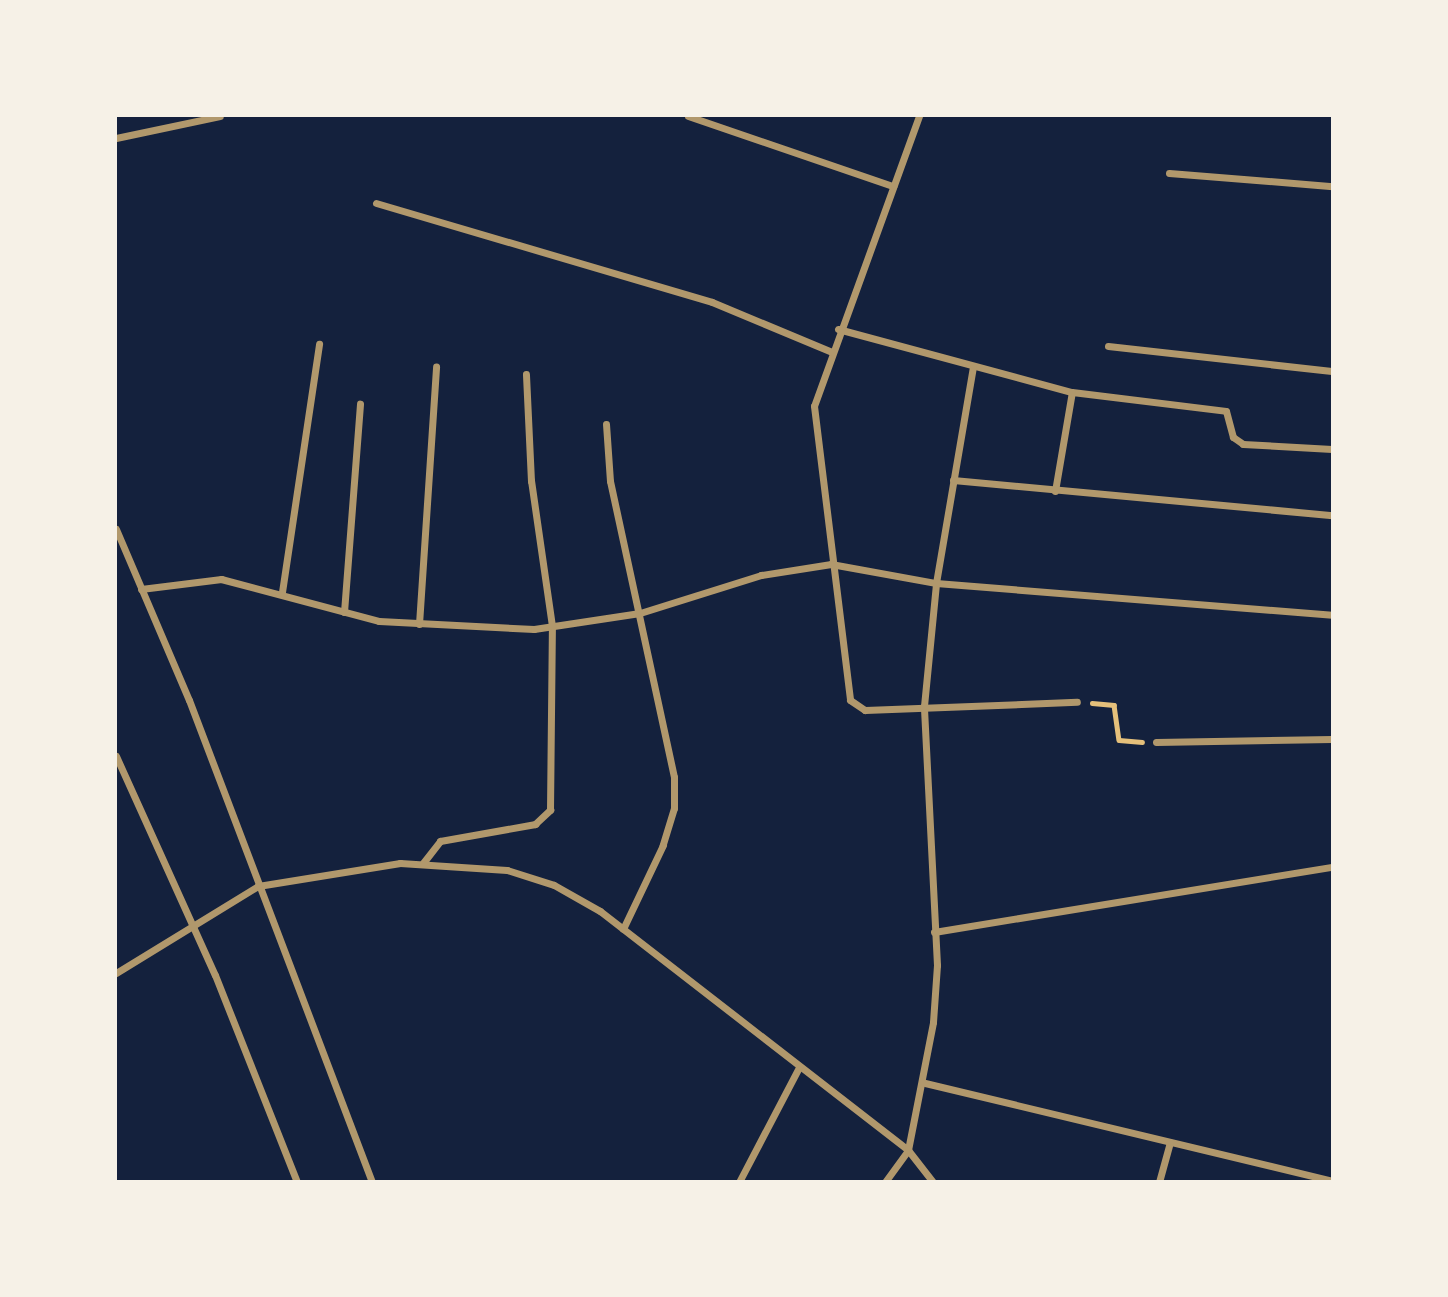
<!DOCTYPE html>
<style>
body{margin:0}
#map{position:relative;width:1448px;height:1297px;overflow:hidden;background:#14213d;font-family:"Sofia Sans Condensed",sans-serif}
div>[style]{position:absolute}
.path>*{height:4.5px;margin:-2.25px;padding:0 2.25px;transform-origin:2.25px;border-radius:2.25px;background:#e5c07b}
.minor>*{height:7px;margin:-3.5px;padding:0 3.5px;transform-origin:3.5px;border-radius:3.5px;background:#b1986c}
span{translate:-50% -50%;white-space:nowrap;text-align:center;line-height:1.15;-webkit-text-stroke:6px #f6f1e7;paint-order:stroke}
.frame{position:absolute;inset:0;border:117px solid #f6f1e7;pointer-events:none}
</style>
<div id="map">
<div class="path">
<i style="left:1092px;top:703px;width:22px;rotate:5deg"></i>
<i style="left:1114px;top:705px;width:35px;rotate:82deg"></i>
<i style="left:1119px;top:740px;width:23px;rotate:5deg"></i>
</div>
<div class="minor">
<i style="left:688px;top:116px;width:217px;rotate:18.9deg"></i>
<i style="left:919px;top:116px;width:308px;rotate:109.9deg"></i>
<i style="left:814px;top:406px;width:296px;rotate:83deg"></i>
<i style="left:850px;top:700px;width:18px;rotate:34deg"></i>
<i style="left:865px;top:710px;width:212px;rotate:-2.2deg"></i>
<i style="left:116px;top:138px;width:106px;rotate:-11.9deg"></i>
<i style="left:1169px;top:173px;width:164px;rotate:4.6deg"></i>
<i style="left:376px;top:203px;width:350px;rotate:16.4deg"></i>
<i style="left:712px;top:302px;width:128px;rotate:22.6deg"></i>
<i style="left:838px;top:329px;width:242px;rotate:15.1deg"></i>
<i style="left:1072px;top:392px;width:155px;rotate:7deg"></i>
<i style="left:1226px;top:411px;width:27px;rotate:75deg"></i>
<i style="left:1233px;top:437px;width:12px;rotate:35deg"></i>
<i style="left:1243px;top:444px;width:89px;rotate:3.2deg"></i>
<i style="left:1108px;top:346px;width:225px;rotate:6.4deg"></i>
<i style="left:606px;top:424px;width:57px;rotate:86deg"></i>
<i style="left:610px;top:481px;width:303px;rotate:77.8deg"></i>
<i style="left:674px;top:777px;width:31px;rotate:90deg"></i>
<i style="left:674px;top:808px;width:39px;rotate:107deg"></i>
<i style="left:663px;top:845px;width:93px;rotate:115.5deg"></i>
<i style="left:953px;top:480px;width:381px;rotate:5.3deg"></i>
<i style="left:1055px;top:491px;width:100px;rotate:-80.3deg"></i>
<i style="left:116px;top:529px;width:186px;rotate:66.9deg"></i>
<i style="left:189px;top:700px;width:516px;rotate:69.21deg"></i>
<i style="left:141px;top:589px;width:81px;rotate:-7.1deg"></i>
<i style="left:221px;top:579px;width:163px;rotate:14.9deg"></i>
<i style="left:379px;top:621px;width:155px;rotate:3deg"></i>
<i style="left:534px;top:629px;width:107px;rotate:-8.6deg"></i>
<i style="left:640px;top:613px;width:127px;rotate:-17.4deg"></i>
<i style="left:761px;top:575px;width:71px;rotate:-8.9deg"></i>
<i style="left:831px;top:564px;width:107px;rotate:10.3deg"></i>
<i style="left:936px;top:583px;width:397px;rotate:4.6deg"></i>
<i style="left:282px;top:592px;width:251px;rotate:-81.5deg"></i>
<i style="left:344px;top:612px;width:209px;rotate:-85.6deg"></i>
<i style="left:419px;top:624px;width:258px;rotate:-86.2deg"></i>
<i style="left:1156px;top:742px;width:176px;rotate:-1deg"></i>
<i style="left:116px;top:756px;width:240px;rotate:65.7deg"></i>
<i style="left:215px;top:975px;width:223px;rotate:68.4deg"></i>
<i style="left:423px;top:863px;width:28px;rotate:-52deg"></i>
<i style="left:440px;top:841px;width:97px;rotate:-10.1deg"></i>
<i style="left:535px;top:824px;width:21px;rotate:-43deg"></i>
<i style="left:550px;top:810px;width:184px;rotate:-89.4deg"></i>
<i style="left:552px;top:626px;width:147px;rotate:-98.2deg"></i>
<i style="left:531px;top:481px;width:107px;rotate:-92.7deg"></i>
<i style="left:934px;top:932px;width:403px;rotate:-9.3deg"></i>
<i style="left:116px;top:973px;width:167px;rotate:-31.5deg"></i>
<i style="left:258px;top:886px;width:144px;rotate:-9.2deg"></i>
<i style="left:400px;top:863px;width:107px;rotate:3.7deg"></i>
<i style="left:507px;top:870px;width:49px;rotate:17.7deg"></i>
<i style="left:554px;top:885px;width:53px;rotate:29.5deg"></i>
<i style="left:600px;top:911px;width:390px;rotate:37.8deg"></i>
<i style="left:908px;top:1150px;width:41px;rotate:52deg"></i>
<i style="left:925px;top:1083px;width:419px;rotate:13.5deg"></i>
<i style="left:739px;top:1182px;width:130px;rotate:-62.4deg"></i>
<i style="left:885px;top:1182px;width:39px;rotate:-54deg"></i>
<i style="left:908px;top:1150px;width:130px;rotate:-78.9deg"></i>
<i style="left:933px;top:1022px;width:57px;rotate:-86deg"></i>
<i style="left:937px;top:965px;width:259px;rotate:-92.9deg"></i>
<i style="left:924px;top:706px;width:124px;rotate:-84.4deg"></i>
<i style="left:936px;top:583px;width:219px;rotate:-80.3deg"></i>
<i style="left:1159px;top:1182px;width:41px;rotate:-74.6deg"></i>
</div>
<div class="frame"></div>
</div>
